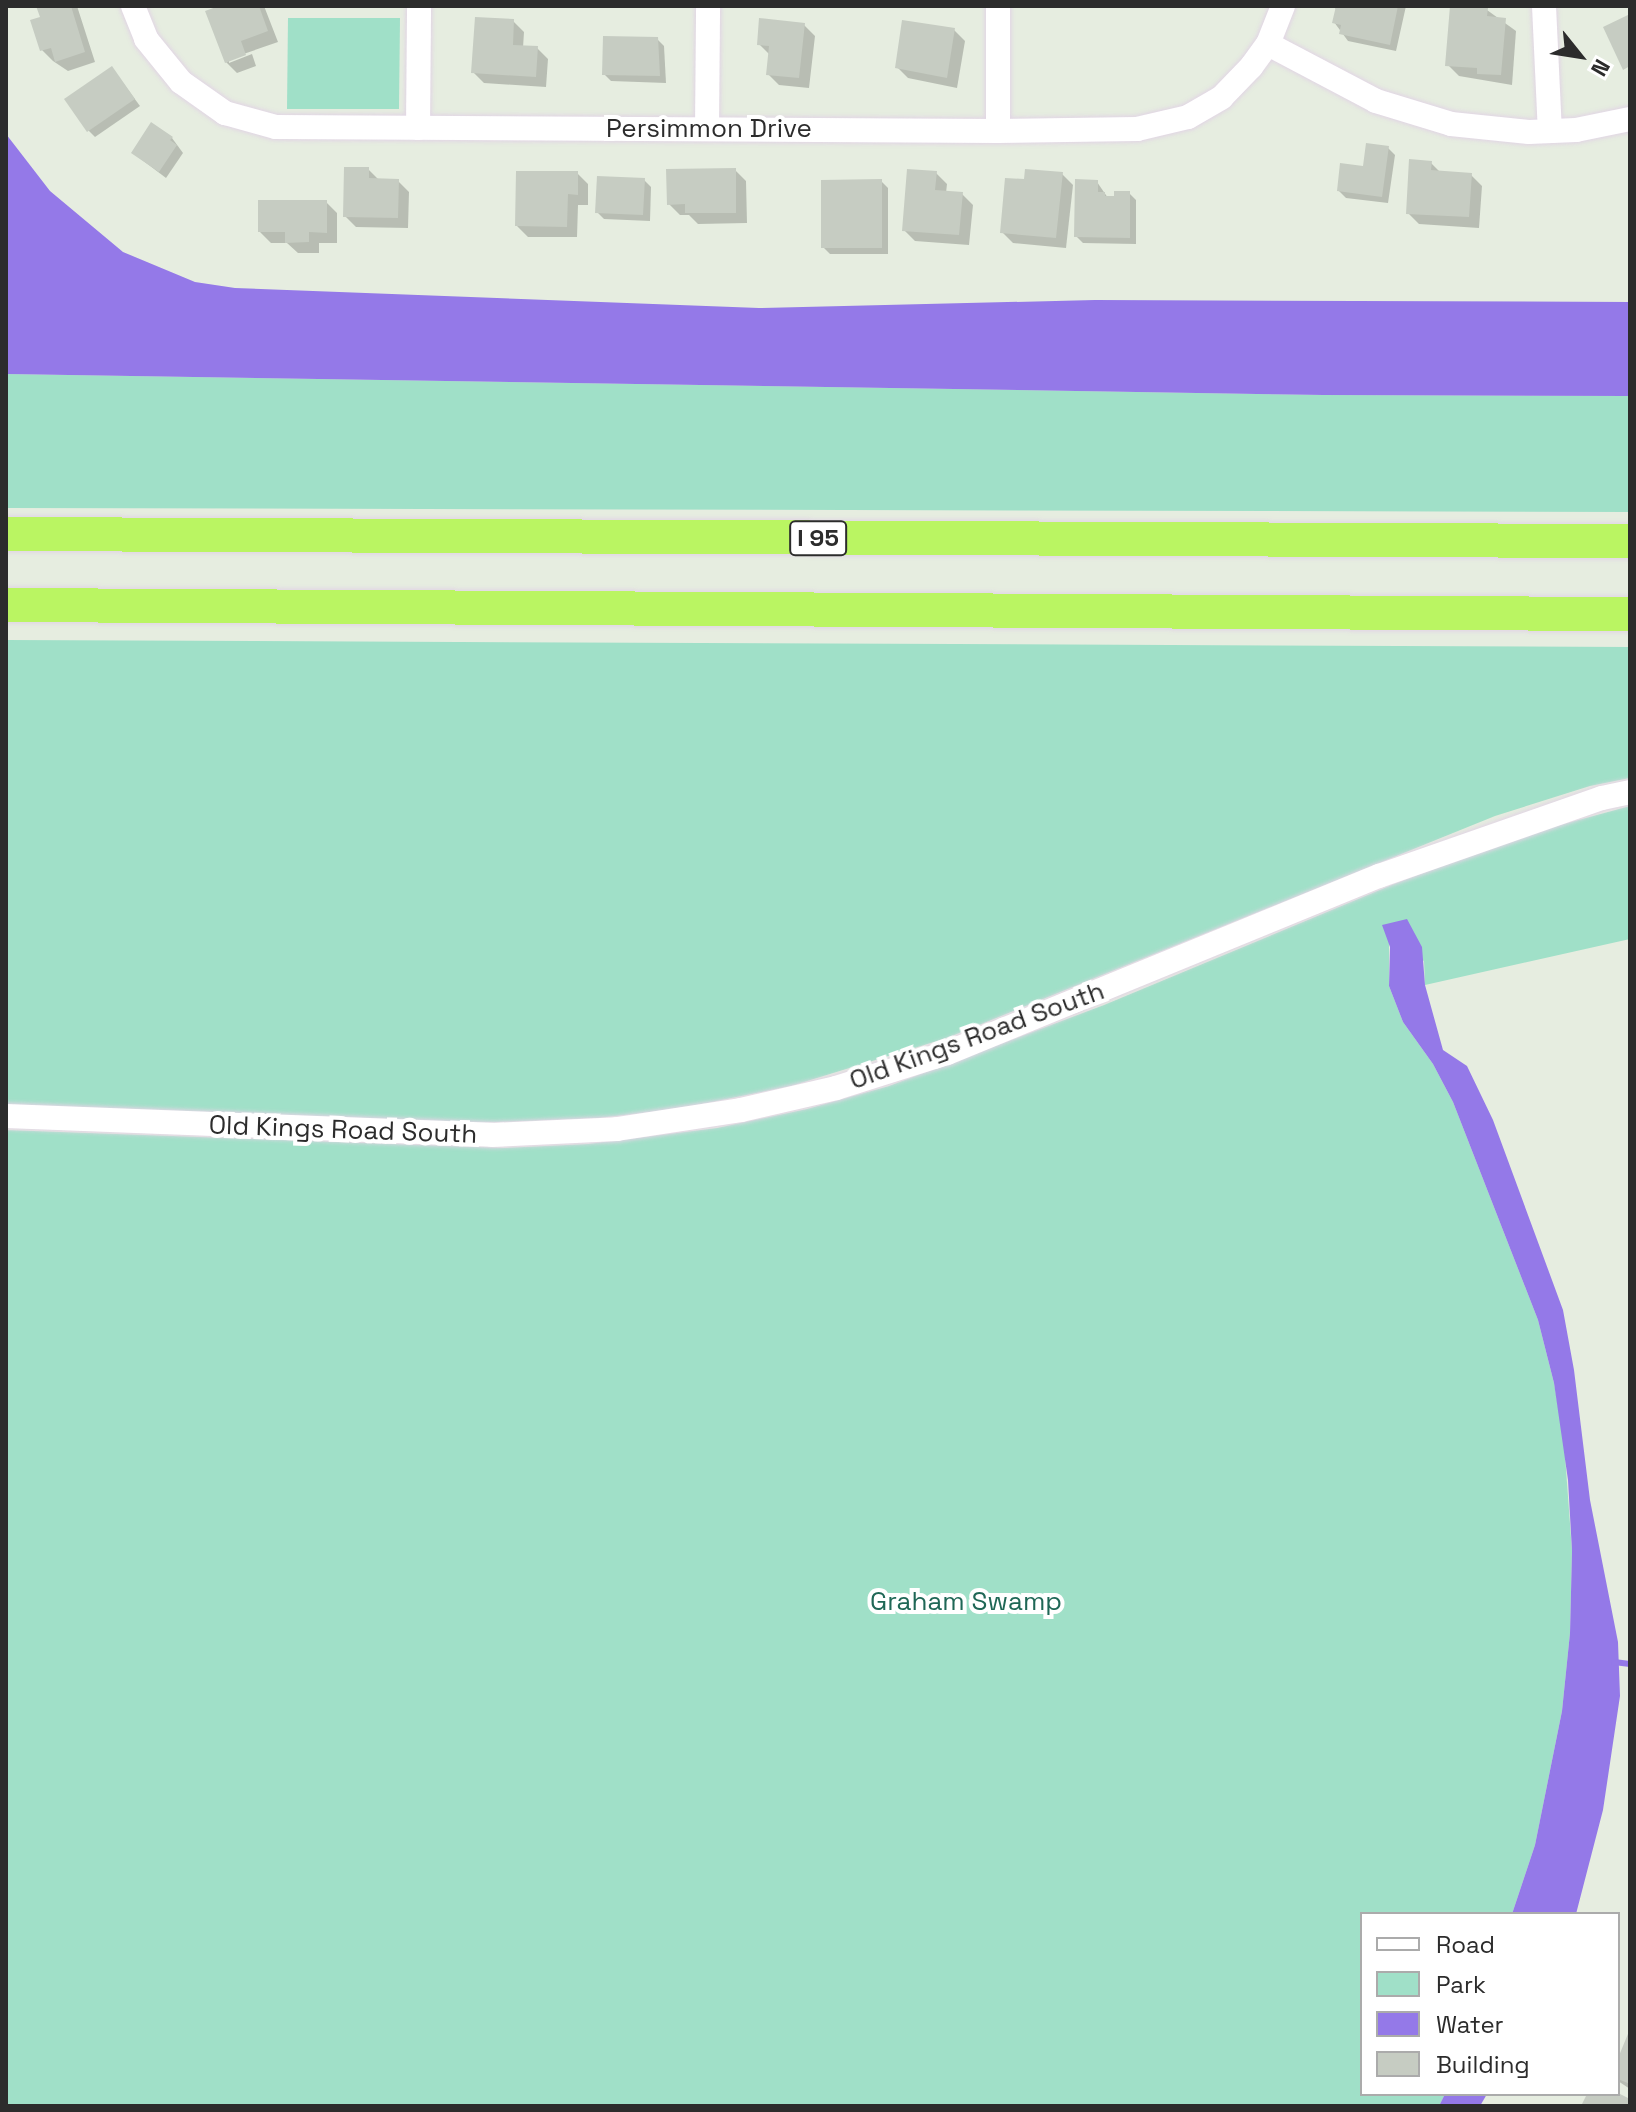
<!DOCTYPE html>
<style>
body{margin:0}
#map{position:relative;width:1636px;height:2112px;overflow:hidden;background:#e6ede0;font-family:"Space Grotesk",sans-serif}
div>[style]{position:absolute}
.green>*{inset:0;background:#a0e0c8}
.water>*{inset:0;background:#9479e8}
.shadow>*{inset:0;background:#0003}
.stream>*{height:6px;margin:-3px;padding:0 3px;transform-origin:3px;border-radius:3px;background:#9479e8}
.building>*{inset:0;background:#c6ccc2}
.roads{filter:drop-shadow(0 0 2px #e1d5e4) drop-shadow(0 0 2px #e1d5e4)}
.minor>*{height:24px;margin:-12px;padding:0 12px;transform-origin:12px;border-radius:12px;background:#fff}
.highway>*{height:34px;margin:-17px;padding:0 17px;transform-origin:17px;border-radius:17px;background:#baf562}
span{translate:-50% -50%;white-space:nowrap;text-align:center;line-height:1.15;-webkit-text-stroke:8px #fff;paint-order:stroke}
.shield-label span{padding:2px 6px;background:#fff;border:2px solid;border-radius:6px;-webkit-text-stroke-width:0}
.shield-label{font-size:24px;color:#2c2c2c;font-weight:700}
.street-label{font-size:26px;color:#2c2c2c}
.park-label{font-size:26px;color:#1f6756}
.frame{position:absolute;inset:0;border:8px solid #2c2c2c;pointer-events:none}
.legend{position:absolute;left:1360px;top:1912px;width:260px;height:184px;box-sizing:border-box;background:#fff;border:2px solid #ababab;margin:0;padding:10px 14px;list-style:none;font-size:24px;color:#2c2c2c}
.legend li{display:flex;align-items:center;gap:16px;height:40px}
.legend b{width:40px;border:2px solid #ababab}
.north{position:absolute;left:1540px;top:16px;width:80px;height:80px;-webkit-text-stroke:6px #fff;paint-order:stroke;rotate:120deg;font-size:22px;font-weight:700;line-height:32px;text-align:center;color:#2c2c2c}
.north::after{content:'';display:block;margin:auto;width:28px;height:36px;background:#2c2c2c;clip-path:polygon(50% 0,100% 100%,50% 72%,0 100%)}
</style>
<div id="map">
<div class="green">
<i style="clip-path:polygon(288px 18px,400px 18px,399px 109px,287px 109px)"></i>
<i style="clip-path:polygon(6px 374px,1324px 395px,1630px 396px,1630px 512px,6px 508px)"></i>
<i style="clip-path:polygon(6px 640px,1630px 647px,1630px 778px,1590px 786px,1495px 816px,947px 1038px,791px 1086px,677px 1109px,598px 1118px,450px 1124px,6px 1105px)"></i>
<i style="clip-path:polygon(1630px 806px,1630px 939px,1425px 985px,1424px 961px,1389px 938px,1389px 986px,1403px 1022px,1433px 1064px,1453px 1102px,1538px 1320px,1554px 1383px,1564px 1442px,1572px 1551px,1570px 1633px,1562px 1711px,1535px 1845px,1512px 1914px,1362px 1914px,1362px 2094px,1445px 2094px,1439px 2106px,6px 2106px,6px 1130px,504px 1148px,588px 1144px,717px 1128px,807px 1109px,889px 1086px,1104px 1005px,1394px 884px,1527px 834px)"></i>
</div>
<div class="water">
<i style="clip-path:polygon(6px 134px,50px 191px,123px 252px,195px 282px,235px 288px,759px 308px,1095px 300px,1630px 302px,1630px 396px,1324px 395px,6px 374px)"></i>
<i style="clip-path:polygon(1407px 919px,1422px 947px,1425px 985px,1443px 1050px,1467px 1066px,1493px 1120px,1563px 1310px,1574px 1370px,1590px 1500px,1618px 1642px,1620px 1696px,1603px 1810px,1576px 1914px,1512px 1914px,1535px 1845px,1562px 1711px,1570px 1633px,1572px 1551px,1568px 1480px,1554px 1383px,1538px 1320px,1453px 1102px,1433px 1064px,1403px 1022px,1389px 986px,1390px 947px,1382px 925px)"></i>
<i style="clip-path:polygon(1445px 2094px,1487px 2094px,1480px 2106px,1439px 2106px)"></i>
</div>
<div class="shadow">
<i style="clip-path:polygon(38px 6px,77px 6px,95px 62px,68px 71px,53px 61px,42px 50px,42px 19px)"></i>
<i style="clip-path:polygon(224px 6px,264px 6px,278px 42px,229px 59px,229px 63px,252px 54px,256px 66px,237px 73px,226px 62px)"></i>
<i style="clip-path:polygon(1333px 6px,1406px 6px,1396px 51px,1348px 41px,1334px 22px,1337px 10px)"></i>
<i style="clip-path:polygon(1487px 10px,1516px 31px,1512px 85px,1459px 76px,1448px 65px)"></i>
<i style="clip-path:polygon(513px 21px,524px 32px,523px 48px,537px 48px,548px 59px,546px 87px,484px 83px,473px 72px)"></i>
<i style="clip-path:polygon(804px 25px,815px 36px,809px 88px,779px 85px,768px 74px,770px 55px,759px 44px)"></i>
<i style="clip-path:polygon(954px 30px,965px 41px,957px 88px,908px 78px,897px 67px)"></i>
<i style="clip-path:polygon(657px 39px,664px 46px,666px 83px,611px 81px,604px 74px)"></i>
<i style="clip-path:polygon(112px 68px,140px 106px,95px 137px,88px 130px)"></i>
<i style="clip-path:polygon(152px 125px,172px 138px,183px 153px,166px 178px,133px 153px)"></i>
<i style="clip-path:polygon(1388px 148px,1395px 155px,1388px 203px,1346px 198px,1339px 191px)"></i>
<i style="clip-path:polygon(1431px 163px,1441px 173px,1471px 175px,1482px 186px,1479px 228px,1419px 224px,1408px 213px)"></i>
<i style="clip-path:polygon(368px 169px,379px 180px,398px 181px,409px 192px,408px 228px,356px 227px,345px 216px)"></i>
<i style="clip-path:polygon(735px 170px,746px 181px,747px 223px,698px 224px,689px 215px,680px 215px,669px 204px)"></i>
<i style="clip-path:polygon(577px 173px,588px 184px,588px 205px,578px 205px,577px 237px,528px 237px,517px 226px)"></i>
<i style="clip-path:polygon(936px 173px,947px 184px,946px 193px,962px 194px,973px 205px,969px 245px,915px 241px,904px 230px)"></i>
<i style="clip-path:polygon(1062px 174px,1073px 185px,1066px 248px,1013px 243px,1002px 232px,1026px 182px)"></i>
<i style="clip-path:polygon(644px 180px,651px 187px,650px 221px,604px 219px,597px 212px)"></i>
<i style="clip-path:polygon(881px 181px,888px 188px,888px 254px,830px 254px,823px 247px)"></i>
<i style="clip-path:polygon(1097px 182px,1108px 198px,1129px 193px,1136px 200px,1136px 244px,1083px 243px,1076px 236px)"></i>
<i style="clip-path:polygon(326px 202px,337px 213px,337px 243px,319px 243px,319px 253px,298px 253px,287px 243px,271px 243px,260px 232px)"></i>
<i style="clip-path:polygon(1630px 2034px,1630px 2089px,1618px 2081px,1618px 2063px)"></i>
</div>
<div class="stream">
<i style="left:1614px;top:1662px;width:16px;rotate:7deg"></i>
</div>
<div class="building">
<i style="clip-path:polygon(36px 6px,71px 6px,85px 52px,55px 62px,51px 48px,40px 51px,30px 20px,40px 17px)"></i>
<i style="clip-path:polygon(219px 6px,259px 6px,268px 31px,241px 41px,246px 55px,225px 63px,205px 11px)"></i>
<i style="clip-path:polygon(1336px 6px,1398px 6px,1390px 45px,1339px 34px,1341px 25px,1332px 23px)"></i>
<i style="clip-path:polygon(1450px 6px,1488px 8px,1487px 16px,1506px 18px,1501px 75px,1477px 74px,1477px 68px,1445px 66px)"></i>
<i style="clip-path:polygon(1630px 14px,1630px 66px,1623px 70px,1603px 27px)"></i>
<i style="clip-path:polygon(475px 17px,514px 19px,513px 45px,538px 46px,536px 77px,471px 73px)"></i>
<i style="clip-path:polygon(759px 18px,805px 23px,799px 78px,766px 75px,769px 46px,757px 45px)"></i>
<i style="clip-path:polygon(902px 20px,955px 28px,947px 78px,895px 68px)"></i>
<i style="clip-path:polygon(603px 36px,658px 37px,660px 76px,602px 75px)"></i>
<i style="clip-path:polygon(112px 66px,135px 99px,87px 132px,64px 99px)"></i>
<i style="clip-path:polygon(151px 122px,173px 137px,170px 140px,177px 145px,159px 172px,131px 153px)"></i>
<i style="clip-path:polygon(1366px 143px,1389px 146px,1382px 197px,1337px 191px,1340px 163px,1363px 166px)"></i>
<i style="clip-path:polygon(1409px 159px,1432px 161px,1431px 170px,1472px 173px,1469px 217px,1406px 214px)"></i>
<i style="clip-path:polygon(344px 167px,369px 167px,369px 178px,399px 179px,398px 218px,343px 217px)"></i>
<i style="clip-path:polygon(736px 168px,736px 213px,685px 213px,685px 204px,667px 205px,666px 169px)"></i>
<i style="clip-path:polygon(907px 169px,937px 171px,935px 190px,963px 192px,959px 235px,902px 231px)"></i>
<i style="clip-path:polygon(1025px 169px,1063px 172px,1056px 238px,1000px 233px,1005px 178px,1024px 179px)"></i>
<i style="clip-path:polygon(516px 171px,578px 171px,578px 195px,568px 194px,567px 227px,515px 226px)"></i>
<i style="clip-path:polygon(597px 176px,645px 178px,643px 215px,595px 213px)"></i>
<i style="clip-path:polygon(882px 179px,882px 248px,821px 248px,821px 180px)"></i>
<i style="clip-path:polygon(1075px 179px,1098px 180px,1098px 192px,1105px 192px,1105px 196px,1114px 196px,1114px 191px,1130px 191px,1130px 238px,1074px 237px)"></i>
<i style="clip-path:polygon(258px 200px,327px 200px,327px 233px,309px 232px,309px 242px,285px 243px,285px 232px,258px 232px)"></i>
<i style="clip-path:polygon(1630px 2029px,1630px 2084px,1618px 2079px,1618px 2058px)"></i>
<i style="clip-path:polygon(1587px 2094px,1620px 2094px,1630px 2099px,1630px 2106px,1581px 2106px)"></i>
</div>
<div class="roads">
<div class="minor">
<i style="left:133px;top:6px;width:35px;rotate:68deg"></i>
<i style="left:146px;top:39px;width:55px;rotate:50.9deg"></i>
<i style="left:181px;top:82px;width:54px;rotate:35.2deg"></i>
<i style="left:225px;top:113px;width:53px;rotate:15.4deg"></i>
<i style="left:276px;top:127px;width:722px;rotate:0.32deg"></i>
<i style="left:998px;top:131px;width:139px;rotate:-0.8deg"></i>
<i style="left:1137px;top:129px;width:52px;rotate:-13.2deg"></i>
<i style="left:1188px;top:117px;width:39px;rotate:-30deg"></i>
<i style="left:1222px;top:97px;width:42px;rotate:-46deg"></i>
<i style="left:1251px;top:67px;width:29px;rotate:-54deg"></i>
<i style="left:1268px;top:44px;width:41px;rotate:-68.5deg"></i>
<i style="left:1544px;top:6px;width:125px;rotate:87.3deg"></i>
<i style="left:1268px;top:44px;width:122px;rotate:27.8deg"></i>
<i style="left:1376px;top:101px;width:78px;rotate:17deg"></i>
<i style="left:1451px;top:124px;width:78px;rotate:5.9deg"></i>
<i style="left:1529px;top:132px;width:47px;rotate:-2.4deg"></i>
<i style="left:1576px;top:130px;width:55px;rotate:-11.5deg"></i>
<i style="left:418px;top:128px;width:122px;rotate:-89.5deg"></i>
<i style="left:707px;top:129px;width:123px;rotate:-89.5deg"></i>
<i style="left:998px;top:131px;width:125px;rotate:-90deg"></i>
<i style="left:6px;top:1116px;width:486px;rotate:2.2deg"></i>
<i style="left:492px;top:1135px;width:125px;rotate:-2.7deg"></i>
<i style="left:617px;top:1129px;width:125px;rotate:-8.7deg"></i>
<i style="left:741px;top:1110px;width:98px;rotate:-13deg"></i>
<i style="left:836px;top:1088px;width:116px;rotate:-17.5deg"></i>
<i style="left:947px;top:1053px;width:467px;rotate:-22.3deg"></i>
<i style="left:1379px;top:876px;width:236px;rotate:-19.3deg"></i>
<i style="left:1602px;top:798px;width:29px;rotate:-12deg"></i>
</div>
<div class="highway">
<i style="left:6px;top:534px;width:1624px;rotate:0.25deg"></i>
<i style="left:6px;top:605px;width:1624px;rotate:0.32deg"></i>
</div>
</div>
<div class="shield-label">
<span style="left:818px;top:538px">I 95</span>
</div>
<div class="street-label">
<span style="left:709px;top:129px">Persimmon Drive</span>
<span style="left:977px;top:1036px;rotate:-20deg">Old Kings Road South</span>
<span style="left:343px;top:1130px;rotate:2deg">Old Kings Road South</span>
</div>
<div class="park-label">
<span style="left:966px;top:1602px">Graham Swamp</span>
</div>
<div class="frame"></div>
<ul class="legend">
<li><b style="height:10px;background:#fff"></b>Road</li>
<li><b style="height:22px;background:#a0e0c8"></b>Park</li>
<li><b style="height:22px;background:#9479e8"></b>Water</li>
<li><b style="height:22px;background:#c6ccc2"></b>Building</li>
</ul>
<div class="north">N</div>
</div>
